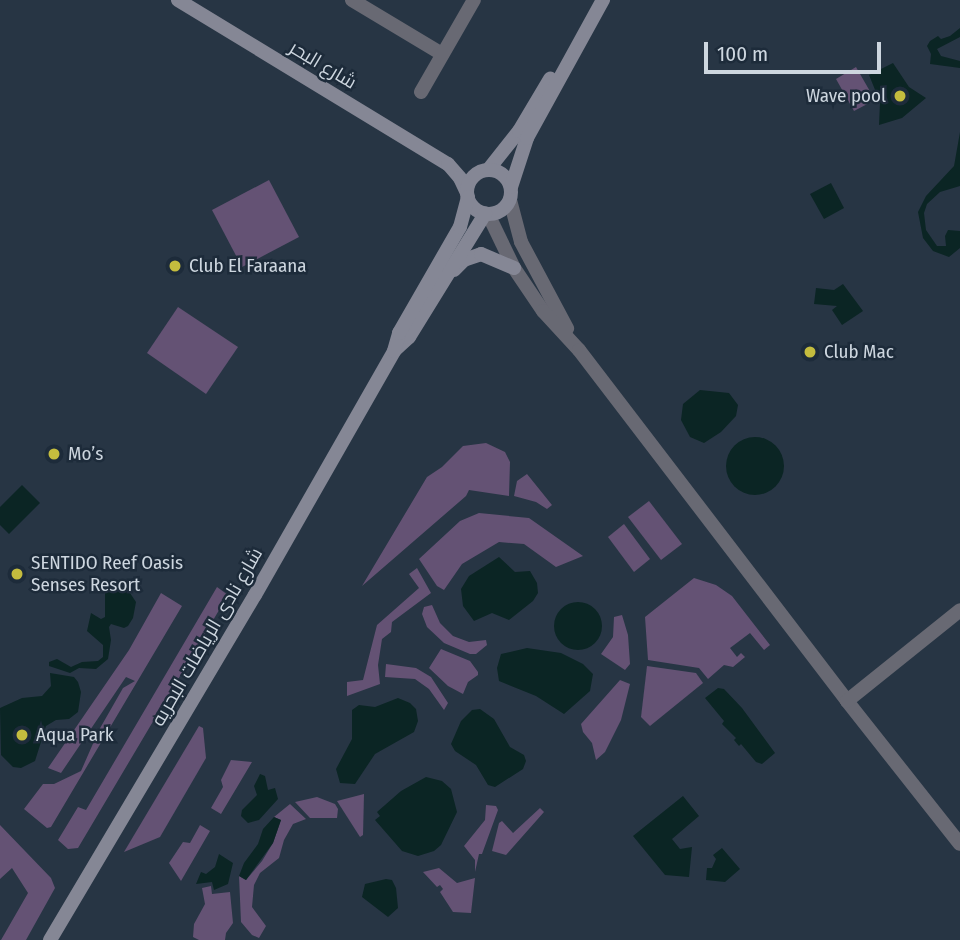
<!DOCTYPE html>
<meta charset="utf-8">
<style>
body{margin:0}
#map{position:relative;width:960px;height:940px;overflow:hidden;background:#273544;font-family:"Fira Sans Condensed",Cairo,sans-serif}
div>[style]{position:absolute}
.green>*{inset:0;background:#645274}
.water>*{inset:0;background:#0b2524}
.round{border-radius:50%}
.street>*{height:14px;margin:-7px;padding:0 7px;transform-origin:7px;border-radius:7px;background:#686973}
.secondary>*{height:14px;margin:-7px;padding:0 7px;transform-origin:7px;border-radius:7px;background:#858795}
.secondary>.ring{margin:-7px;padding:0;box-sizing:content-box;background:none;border:14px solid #858795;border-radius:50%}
.dots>*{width:19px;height:19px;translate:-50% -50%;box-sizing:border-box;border:4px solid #1d2b3a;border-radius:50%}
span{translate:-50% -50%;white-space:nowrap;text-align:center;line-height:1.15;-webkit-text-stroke:5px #1d2b3a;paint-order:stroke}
.street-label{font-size:19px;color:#cdd6df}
.poi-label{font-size:19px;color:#cdd6df}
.right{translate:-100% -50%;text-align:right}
.left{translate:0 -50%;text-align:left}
.scale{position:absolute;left:704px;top:42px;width:177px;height:32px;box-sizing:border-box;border:4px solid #cdd6df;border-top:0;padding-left:9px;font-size:21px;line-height:24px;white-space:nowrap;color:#cdd6df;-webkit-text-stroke:5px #1d2b3a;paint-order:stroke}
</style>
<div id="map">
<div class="green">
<i style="clip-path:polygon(856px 67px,875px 100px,854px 111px,836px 79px)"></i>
<i style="clip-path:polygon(269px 180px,299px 237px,242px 267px,212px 210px)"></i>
<i style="clip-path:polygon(178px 307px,238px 347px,206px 394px,147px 353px)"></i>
<i style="clip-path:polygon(486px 443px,505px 452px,510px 462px,509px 496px,469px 490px,466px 496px,362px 586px,427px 477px,442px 467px,463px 446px)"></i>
<i style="clip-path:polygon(527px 474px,552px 505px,547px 509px,536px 502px,514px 496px,517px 481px)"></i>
<i style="clip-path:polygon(649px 501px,682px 544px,661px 560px,628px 517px)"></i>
<i style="clip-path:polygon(479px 513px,529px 518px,583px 556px,556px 567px,524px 544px,499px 542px,462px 564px,444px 590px,437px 586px,419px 559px,460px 521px)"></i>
<i style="clip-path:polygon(624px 524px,650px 559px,634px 572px,608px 537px)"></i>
<i style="clip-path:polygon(417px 568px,431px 593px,392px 622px,391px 632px,382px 639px,378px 665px,380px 684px,347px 696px,347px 682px,363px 680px,377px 625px,419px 588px,409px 574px)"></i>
<i style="clip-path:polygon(694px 578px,716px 585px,732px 596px,770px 645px,764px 650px,750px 633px,730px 648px,737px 657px,741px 653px,745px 657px,733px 667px,724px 665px,708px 679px,699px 668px,648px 660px,645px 617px)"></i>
<i style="clip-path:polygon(217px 587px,228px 595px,78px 848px,68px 849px,58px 840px,78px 807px,86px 810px)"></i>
<i style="clip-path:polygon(161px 593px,182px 606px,51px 827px,47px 828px,24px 809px,43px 784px,54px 784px,81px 771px,99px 730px,123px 688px,135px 681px,126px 677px,61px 773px,48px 768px,129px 650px)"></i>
<i style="clip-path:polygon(432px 605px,440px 623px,453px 636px,469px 642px,486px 640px,487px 645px,476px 654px,470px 654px,444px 643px,427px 627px,422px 614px,424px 607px)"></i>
<i style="clip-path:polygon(622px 615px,628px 635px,630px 664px,625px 670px,601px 654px,613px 637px,614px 617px)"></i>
<i style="clip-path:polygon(441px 649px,470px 661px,478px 672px,478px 675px,468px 682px,463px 694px,448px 686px,429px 668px)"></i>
<i style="clip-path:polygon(386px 664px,416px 668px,431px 677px,448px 703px,444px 710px,429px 689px,415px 679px,385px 677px)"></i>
<i style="clip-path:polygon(647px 666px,696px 673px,703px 683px,650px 726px,641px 717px)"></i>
<i style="clip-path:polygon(620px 680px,630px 684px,621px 720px,605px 752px,596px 760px,592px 743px,583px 732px,581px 724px)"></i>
<i style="clip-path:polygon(199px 726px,203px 728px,206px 758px,160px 837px,124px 852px)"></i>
<i style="clip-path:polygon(231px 760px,252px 762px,221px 814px,211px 808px,223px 787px,221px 780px)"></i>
<i style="clip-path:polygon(364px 794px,363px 835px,360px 837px,337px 801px)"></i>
<i style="clip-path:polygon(317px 797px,335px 804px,338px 809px,337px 818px,310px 818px,295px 802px)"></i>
<i style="clip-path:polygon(290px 804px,306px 819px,293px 824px,284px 840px,279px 858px,260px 873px,254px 885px,252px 907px,266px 926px,259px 938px,252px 935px,241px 922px,239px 876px,246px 880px,262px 861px,273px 843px,281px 820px,274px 817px)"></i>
<i style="clip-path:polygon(486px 805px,496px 806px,498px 810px,482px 854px,479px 854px,475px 872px,475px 860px,464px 846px,485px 820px)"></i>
<i style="clip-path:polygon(540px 808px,544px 812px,506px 855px,492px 851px,499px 823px,502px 821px,513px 833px)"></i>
<i style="clip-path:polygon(0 825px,51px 878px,55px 888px,26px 940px,1px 940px,28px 893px,12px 868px,0 879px)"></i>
<i style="clip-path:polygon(200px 825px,210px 831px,181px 881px,169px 863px,183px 842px,190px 843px)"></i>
<i style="clip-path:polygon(439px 868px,457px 883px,475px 878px,471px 913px,453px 912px,440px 892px,443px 889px,440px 885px,437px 887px,423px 872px)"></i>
<i style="clip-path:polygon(211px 886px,212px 894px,230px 892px,233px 923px,226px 933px,225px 940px,199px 940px,193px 937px,194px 924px,205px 904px,202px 888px)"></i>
</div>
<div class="water">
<i style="clip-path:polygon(960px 28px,960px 37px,937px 49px,941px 56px,960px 61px,960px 68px,930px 64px,931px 54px,927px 46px,930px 41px,938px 36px,941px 39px,950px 36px)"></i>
<i style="clip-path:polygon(893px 63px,909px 87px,926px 98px,902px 118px,879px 125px,880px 102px,869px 75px)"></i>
<i style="clip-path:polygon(960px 132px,960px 186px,940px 192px,927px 204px,924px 213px,926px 230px,937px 246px,946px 246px,945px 236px,948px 230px,960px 231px,960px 248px,949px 257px,933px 251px,923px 238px,918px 212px,926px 196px,954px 166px)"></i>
<i style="clip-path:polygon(831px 183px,844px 208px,824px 219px,810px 194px)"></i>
<i style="clip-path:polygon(843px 284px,863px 311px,842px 325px,832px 310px,837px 306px,814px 304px,816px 288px,834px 290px)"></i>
<i style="clip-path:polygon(700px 390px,729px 393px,738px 405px,736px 416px,721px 432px,704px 443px,690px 437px,681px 420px,683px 404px)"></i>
<i class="round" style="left:726px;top:437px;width:58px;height:58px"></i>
<i style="clip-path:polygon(22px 485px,40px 503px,9px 534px,0 525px,0 507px)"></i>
<i style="clip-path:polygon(499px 557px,515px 572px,530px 571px,537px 583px,538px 593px,533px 601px,509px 620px,492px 613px,474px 621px,463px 606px,461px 589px,469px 576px)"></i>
<i style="clip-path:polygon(108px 585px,117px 585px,130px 593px,136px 602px,133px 618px,128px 626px,124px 628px,111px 624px,109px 627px,111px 640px,108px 659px,96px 669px,79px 668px,70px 673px,49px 666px,49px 662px,57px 659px,71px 667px,82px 662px,98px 661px,103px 657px,103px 645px,87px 631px,91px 613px,101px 619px,105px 617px,105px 594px)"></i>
<i class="round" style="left:554px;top:602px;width:48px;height:48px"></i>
<i style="clip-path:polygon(527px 648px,561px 653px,583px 664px,593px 674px,590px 691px,564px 714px,536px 696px,499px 681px,497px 668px,501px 654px)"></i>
<i style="clip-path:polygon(50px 673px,74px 677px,78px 682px,81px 692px,78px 712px,69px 719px,56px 720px,46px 726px,35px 761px,21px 768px,13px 767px,1px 755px,0 708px,22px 698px,42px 696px,51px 686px)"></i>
<i style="clip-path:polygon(718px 688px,724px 689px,742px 708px,775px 753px,762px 764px,756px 762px,741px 744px,739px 746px,734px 740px,736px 738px,722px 724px,724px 721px,705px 698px)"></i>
<i style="clip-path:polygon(398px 698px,410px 703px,416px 709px,418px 721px,414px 732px,375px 754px,355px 784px,340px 783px,336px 769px,352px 739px,352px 710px,359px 705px,375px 707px)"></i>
<i style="clip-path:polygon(480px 709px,494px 719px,510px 747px,524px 755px,526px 761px,523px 769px,495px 787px,488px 785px,476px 765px,455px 751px,451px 744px,461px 721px,472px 710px)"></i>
<i style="clip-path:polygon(260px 774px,265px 776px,268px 790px,275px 788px,278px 799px,259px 820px,248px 823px,241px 816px,242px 810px,257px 795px,254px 786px)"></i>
<i style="clip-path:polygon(426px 777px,442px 781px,451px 789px,457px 812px,441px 845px,434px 851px,418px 856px,402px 851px,375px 820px,380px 816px,377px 812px,401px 791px)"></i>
<i style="clip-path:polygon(683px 796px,699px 816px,672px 839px,680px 849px,692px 847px,689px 877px,665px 875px,633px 836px)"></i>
<i style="clip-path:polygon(274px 817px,281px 820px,273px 843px,246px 880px,239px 876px,244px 863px,258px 844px,263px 829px)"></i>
<i style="clip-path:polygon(722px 848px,740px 869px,725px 882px,706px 880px,707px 868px,712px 868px,716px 859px,713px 855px)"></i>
<i style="clip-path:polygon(219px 854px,233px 863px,228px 884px,214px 890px,212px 882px,196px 884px,201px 872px,206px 874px,215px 867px)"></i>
<i style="clip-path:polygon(386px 879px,392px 880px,396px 888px,398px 908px,388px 917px,362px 897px,365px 884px)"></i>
</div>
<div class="street">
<i style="left:352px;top:0;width:105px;rotate:31deg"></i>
<i style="left:421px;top:92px;width:106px;rotate:-60.1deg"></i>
<i style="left:510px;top:200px;width:43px;rotate:75.3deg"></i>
<i style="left:521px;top:242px;width:98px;rotate:61.9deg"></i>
<i style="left:488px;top:214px;width:60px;rotate:64.3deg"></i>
<i style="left:514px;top:268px;width:52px;rotate:56deg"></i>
<i style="left:543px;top:311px;width:53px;rotate:47.3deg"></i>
<i style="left:579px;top:350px;width:442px;rotate:52.6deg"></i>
<i style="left:847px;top:701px;width:182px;rotate:51.7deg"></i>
<i style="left:847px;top:701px;width:145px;rotate:-38.8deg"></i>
</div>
<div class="secondary">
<i style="left:178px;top:0;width:316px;rotate:31.3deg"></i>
<i style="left:448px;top:164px;width:18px;rotate:49deg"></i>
<i style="left:460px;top:178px;width:17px;rotate:65deg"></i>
<i style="left:488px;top:170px;width:50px;rotate:-51.5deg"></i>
<i style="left:519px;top:131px;width:61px;rotate:-59.2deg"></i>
<i class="ring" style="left:467px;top:170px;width:30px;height:30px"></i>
<i style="left:511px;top:187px;width:52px;rotate:-71.9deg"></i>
<i style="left:527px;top:138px;width:158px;rotate:-61.2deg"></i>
<i style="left:454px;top:270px;width:14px;rotate:-45deg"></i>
<i style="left:464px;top:260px;width:18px;rotate:-19deg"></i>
<i style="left:481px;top:254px;width:36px;rotate:23deg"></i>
<i style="left:395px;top:350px;width:19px;rotate:-43deg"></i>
<i style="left:409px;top:337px;width:145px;rotate:-58.3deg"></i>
<i style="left:50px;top:940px;width:401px;rotate:-59.3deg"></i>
<i style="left:255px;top:595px;width:281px;rotate:-60.3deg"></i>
<i style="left:394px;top:351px;width:19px;rotate:-74deg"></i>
<i style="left:399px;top:333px;width:122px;rotate:-60.1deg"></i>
<i style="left:460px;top:227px;width:31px;rotate:-75deg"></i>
</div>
<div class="dots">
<i style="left:900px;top:96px;background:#c4bc3e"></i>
<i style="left:175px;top:266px;background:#c4bc3e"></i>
<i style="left:810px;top:352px;background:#c4bc3e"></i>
<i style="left:54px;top:454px;background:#c4bc3e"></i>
<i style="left:17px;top:574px;background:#c4bc3e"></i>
<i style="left:22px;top:735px;background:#c4bc3e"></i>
</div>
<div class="street-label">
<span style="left:323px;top:65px;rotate:31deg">شارع البحر</span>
<span style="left:207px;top:637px;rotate:-60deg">شارع نادى الرياضات البحريه</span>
</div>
<div class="poi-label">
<span class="right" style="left:886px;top:96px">Wave pool</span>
<span class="left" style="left:189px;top:266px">Club El Faraana</span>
<span class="left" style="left:824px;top:352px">Club Mac</span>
<span class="left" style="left:68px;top:454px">Mo’s</span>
<span class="left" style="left:31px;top:574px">SENTIDO Reef Oasis<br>Senses Resort</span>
<span class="left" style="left:36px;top:735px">Aqua Park</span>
</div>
<div class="scale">100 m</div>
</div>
